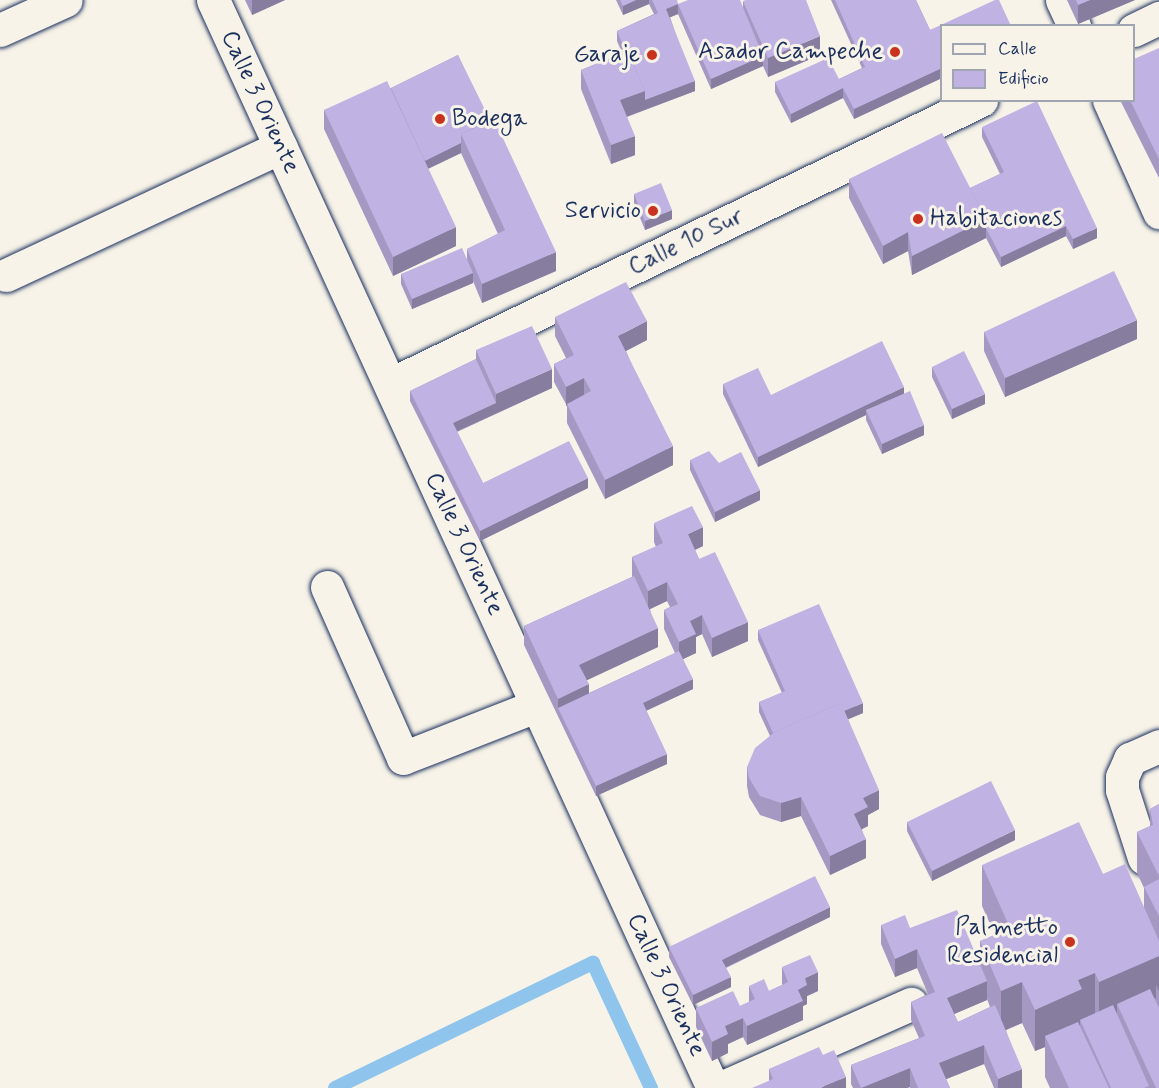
<!DOCTYPE html>
<style>
body{margin:0}
#map{position:relative;width:1159px;height:1088px;overflow:hidden;background:#f7f3e8;font-family:Mynerve,sans-serif}
div>[style]{position:absolute}
.stream>*{height:14px;margin:-7px;padding:0 7px;transform-origin:7px;border-radius:7px;background:#8fc5ed}
.roads{filter:drop-shadow(0 0 2px #1b2f5e) drop-shadow(0 0 2px #1b2f5e)}
.minor>*{height:33px;margin:-16.5px;padding:0 16.5px;transform-origin:16.5px;border-radius:16.5px;background:#f7f3e8}
.major>*{height:33px;margin:-16.5px;padding:0 16.5px;transform-origin:16.5px;border-radius:16.5px;background:#f7f3e8}
.wall>*{inset:0;background:#a599c3}
.shaded-wall>*{inset:0;background:#867d9f}
.building>*{inset:0;background:#c0b2e3}
.dots>*{width:16px;height:16px;translate:-50% -50%;box-sizing:border-box;border:3px solid #f7f3e8;border-radius:50%}
span{translate:-50% -50%;white-space:nowrap;text-align:center;line-height:1.15;-webkit-text-stroke:6px #f7f3e8;paint-order:stroke}
.poi-label{font-size:24px;color:#1b2f5e}
.right{translate:-100% -50%;text-align:right}
.left{translate:0 -50%;text-align:left}
.street-label{font-size:24px;color:#1b2f5e}
.legend{position:absolute;left:940px;top:24px;width:195px;height:78px;box-sizing:border-box;background:#f7f3e8;border:2px solid #9fa5b1;margin:0;padding:8px 10px;list-style:none;font-size:18px;color:#1b2f5e}
.legend li{display:flex;align-items:center;gap:12px;height:30px}
.legend b{width:30px;border:2px solid #9fa5b1}
</style>
<div id="map">
<div class="stream">
<i style="left:335px;top:1088px;width:287px;rotate:-25.9deg"></i>
<i style="left:593px;top:963px;width:138px;rotate:65.1deg"></i>
</div>
<div class="roads">
<div class="minor">
<i style="left:213px;top:0;width:1197px;rotate:65.32deg"></i>
<i style="left:0;top:30px;width:72px;rotate:-24.4deg"></i>
<i style="left:1134px;top:30px;width:28px;rotate:-26deg"></i>
<i style="left:6px;top:275px;width:303px;rotate:-25deg"></i>
<i style="left:391px;top:384px;width:655px;rotate:-25.7deg"></i>
<i style="left:327px;top:587px;width:187px;rotate:66deg"></i>
<i style="left:403px;top:758px;width:145px;rotate:-21.4deg"></i>
<i style="left:1144px;top:858px;width:71px;rotate:-107.9deg"></i>
<i style="left:1122px;top:790px;width:13px;rotate:-90deg"></i>
<i style="left:1122px;top:777px;width:20px;rotate:-66deg"></i>
<i style="left:1130px;top:759px;width:32px;rotate:-24deg"></i>
<i style="left:721px;top:1088px;width:208px;rotate:-23.9deg"></i>
</div>
<div class="major">
<i style="left:1062px;top:0;width:29px;rotate:65deg"></i>
<i style="left:1109px;top:100px;width:123px;rotate:65.9deg"></i>
</div>
</div>
<div class="wall">
<i style="clip-path:polygon(245px 0,285px 0,252px 15px)"></i>
<i style="clip-path:polygon(616px 0,677px 0,678px 14px,670px 17px,695px 91px,627px 117px,635px 155px,611px 164px,581px 89px,581px 70px,622px 53px,617px 41px,617px 31px,654px 14px,649px 4px,623px 15px)"></i>
<i style="clip-path:polygon(831px 0,916px 0,930px 30px,942px 26px,942px 78px,854px 119px,843px 98px,791px 123px,775px 92px,775px 82px,839px 79px,862px 68px)"></i>
<i style="clip-path:polygon(1067px 0,1135px 0,1078px 24px)"></i>
<i style="clip-path:polygon(743px 1px,820px 55px,768px 77px,763px 66px,711px 89px,678px 14px,678px 4px,743px 8px)"></i>
<i style="clip-path:polygon(1159px 48px,1159px 178px,1120px 100px,1134px 100px)"></i>
<i style="clip-path:polygon(458px 55px,556px 271px,482px 303px,473px 281px,473px 283px,412px 309px,401px 284px,401px 274px,467px 259px,467px 249px,498px 234px,461px 153px,428px 169px,456px 246px,393px 276px,324px 129px,324px 110px,391px 88px)"></i>
<i style="clip-path:polygon(982px 127px,1097px 238px,1073px 249px,1066px 236px,1001px 267px,986px 238px,912px 275px,908px 251px,883px 264px,849px 198px,849px 179px,970px 188px,1000px 174px,982px 137px)"></i>
<i style="clip-path:polygon(634px 194px,672px 219px,645px 230px,634px 203px)"></i>
<i style="clip-path:polygon(555px 317px,647px 340px,626px 351px,673px 465px,605px 499px,567px 423px,567px 406px,554px 382px,554px 364px,566px 358px,555px 336px)"></i>
<i style="clip-path:polygon(984px 332px,1137px 339px,1005px 397px,984px 351px)"></i>
<i style="clip-path:polygon(476px 350px,552px 388px,457px 432px,483px 483px,588px 488px,480px 541px,410px 401px,410px 391px,476px 359px)"></i>
<i style="clip-path:polygon(932px 367px,985px 404px,952px 419px,932px 377px)"></i>
<i style="clip-path:polygon(723px 384px,771px 395px,904px 394px,924px 435px,882px 454px,866px 420px,866px 415px,758px 467px,723px 394px)"></i>
<i style="clip-path:polygon(690px 460px,760px 500px,715px 522px,690px 470px)"></i>
<i style="clip-path:polygon(evenodd,654px 523px,703px 546px,695px 550px,699px 559px,748px 641px,712px 657px,702px 634px,696px 637px,696px 653px,683px 659px,693px 689px,646px 711px,667px 764px,596px 796px,524px 645px,524px 626px,632px 577px,632px 557px,656px 547px,654px 542px,654px 523px,667px 601px,670px 607px,664px 610px,664px 629px,675px 653px,589px 693px,586px 680px,658px 647px,650px 609px,667px 601px)"></i>
<i style="clip-path:polygon(758px 630px,863px 713px,848px 719px,879px 809px,868px 815px,868px 826px,862px 829px,866px 858px,830px 875px,801px 816px,781px 822px,760px 815px,749px 797px,747px 786px,747px 767px,770px 736px,759px 712px,759px 702px,782px 693px,758px 640px)"></i>
<i style="clip-path:polygon(evenodd,1159px 804px,1159px 1088px,1050px 1088px,1045px 1077px,1045px 1047px,1035px 1051px,1022px 1023px,1006px 1030px,1022px 1088px,994px 1088px,984px 1064px,946px 1079px,950px 1088px,910px 1088px,910px 1087px,907px 1088px,853px 1088px,851px 1084px,851px 1065px,919px 1038px,911px 1020px,911px 1002px,928px 994px,917px 968px,895px 977px,881px 944px,881px 925px,910px 928px,980px 964px,980px 941px,995px 935px,982px 906px,982px 865px,1103px 874px,1144px 908px,1144px 888px,1137px 873px,1137px 832px,1150px 826px,1150px 809px,1159px 804px,987px 999px,990px 1007px,958px 1022px,954px 1014px,987px 1000px,987px 999px)"></i>
<i style="clip-path:polygon(907px 822px,1015px 840px,932px 881px,907px 831px)"></i>
<i style="clip-path:polygon(830px 917px,726px 968px,731px 987px,693px 1005px,669px 957px,669px 947px)"></i>
<i style="clip-path:polygon(782px 967px,818px 991px,807px 996px,807px 1004px,803px 1006px,803px 1020px,747px 1045px,743px 1037px,728px 1044px,728px 1053px,712px 1061px,696px 1027px,696px 1008px,740px 1006px,749px 1002px,749px 986px,769px 991px,782px 985px)"></i>
<i style="clip-path:polygon(823px 1055px,846px 1088px,769px 1081px,769px 1069px)"></i>
</div>
<div class="shaded-wall">
<i style="clip-path:polygon(252px 0,285px 0,252px 15px)"></i>
<i style="clip-path:polygon(636px 0,649px 0,649px 4px,623px 15px,623px 6px)"></i>
<i style="clip-path:polygon(1090px 0,1135px 0,1078px 24px,1078px 5px)"></i>
<i style="clip-path:polygon(678px 4px,678px 14px,666px 19px,666px 9px)"></i>
<i style="clip-path:polygon(820px 36px,820px 55px,768px 77px,768px 58px)"></i>
<i style="clip-path:polygon(763px 56px,763px 66px,711px 89px,711px 79px)"></i>
<i style="clip-path:polygon(942px 68px,942px 78px,854px 119px,854px 109px)"></i>
<i style="clip-path:polygon(695px 81px,695px 91px,620px 119px,620px 100px,645px 91px)"></i>
<i style="clip-path:polygon(843px 88px,843px 98px,791px 123px,791px 114px)"></i>
<i style="clip-path:polygon(635px 136px,635px 155px,611px 164px,611px 145px)"></i>
<i style="clip-path:polygon(461px 143px,461px 153px,421px 172px,421px 162px)"></i>
<i style="clip-path:polygon(672px 210px,672px 219px,645px 230px,645px 221px)"></i>
<i style="clip-path:polygon(986px 219px,986px 238px,912px 275px,912px 256px)"></i>
<i style="clip-path:polygon(1066px 226px,1066px 236px,1001px 267px,1001px 257px)"></i>
<i style="clip-path:polygon(456px 227px,456px 246px,393px 276px,393px 257px)"></i>
<i style="clip-path:polygon(1097px 228px,1097px 238px,1073px 249px,1073px 239px)"></i>
<i style="clip-path:polygon(908px 232px,908px 251px,883px 264px,883px 246px)"></i>
<i style="clip-path:polygon(556px 252px,556px 271px,482px 303px,482px 284px)"></i>
<i style="clip-path:polygon(473px 273px,473px 283px,412px 309px,412px 299px)"></i>
<i style="clip-path:polygon(1137px 320px,1137px 339px,1005px 397px,1005px 378px)"></i>
<i style="clip-path:polygon(647px 321px,647px 340px,618px 355px,618px 336px)"></i>
<i style="clip-path:polygon(552px 369px,552px 388px,453px 433px,453px 423px,496px 403px,496px 394px)"></i>
<i style="clip-path:polygon(584px 378px,584px 397px,566px 406px,566px 387px)"></i>
<i style="clip-path:polygon(904px 387px,904px 396px,866px 410px,866px 415px,758px 467px,758px 457px)"></i>
<i style="clip-path:polygon(985px 394px,985px 404px,952px 419px,952px 409px)"></i>
<i style="clip-path:polygon(924px 425px,924px 435px,882px 454px,882px 444px)"></i>
<i style="clip-path:polygon(673px 446px,673px 465px,605px 499px,605px 480px)"></i>
<i style="clip-path:polygon(588px 478px,588px 488px,480px 541px,480px 531px)"></i>
<i style="clip-path:polygon(760px 490px,760px 500px,715px 522px,715px 512px)"></i>
<i style="clip-path:polygon(703px 527px,703px 546px,688px 553px,688px 534px)"></i>
<i style="clip-path:polygon(667px 582px,667px 601px,648px 610px,648px 591px)"></i>
<i style="clip-path:polygon(702px 615px,702px 634px,696px 637px,696px 653px,679px 661px,679px 642px,690px 621px)"></i>
<i style="clip-path:polygon(748px 622px,748px 641px,712px 657px,712px 638px)"></i>
<i style="clip-path:polygon(658px 628px,658px 647px,579px 684px,579px 665px)"></i>
<i style="clip-path:polygon(693px 679px,693px 689px,643px 712px,643px 703px)"></i>
<i style="clip-path:polygon(589px 684px,589px 703px,558px 708px,558px 699px)"></i>
<i style="clip-path:polygon(863px 703px,863px 713px,776px 750px,776px 740px)"></i>
<i style="clip-path:polygon(667px 754px,667px 764px,596px 796px,596px 786px)"></i>
<i style="clip-path:polygon(879px 790px,879px 809px,868px 815px,868px 826px,854px 833px,854px 814px,863px 798px)"></i>
<i style="clip-path:polygon(801px 797px,801px 816px,781px 822px,781px 803px)"></i>
<i style="clip-path:polygon(1015px 830px,1015px 840px,932px 881px,932px 871px)"></i>
<i style="clip-path:polygon(866px 839px,866px 858px,830px 875px,830px 856px)"></i>
<i style="clip-path:polygon(830px 907px,830px 917px,722px 969px,722px 960px)"></i>
<i style="clip-path:polygon(917px 949px,917px 968px,895px 977px,895px 959px)"></i>
<i style="clip-path:polygon(1159px 956px,1159px 991px,1156px 985px,1156px 998px,1122px 1013px,1117px 1004px,1117px 1015px,1099px 1023px,1099px 982px)"></i>
<i style="clip-path:polygon(818px 972px,818px 991px,807px 996px,807px 1004px,803px 1006px,803px 1020px,747px 1045px,747px 1026px,805px 978px)"></i>
<i style="clip-path:polygon(1095px 973px,1095px 1014px,1080px 1020px,1080px 1031px,1045px 1036px,1045px 1047px,1035px 1051px,1035px 1010px,1078px 980px)"></i>
<i style="clip-path:polygon(731px 977px,731px 987px,693px 1005px,693px 995px)"></i>
<i style="clip-path:polygon(987px 981px,987px 1000px,947px 1017px,947px 998px)"></i>
<i style="clip-path:polygon(1022px 982px,1022px 1023px,1001px 1032px,1001px 991px)"></i>
<i style="clip-path:polygon(743px 1018px,743px 1037px,728px 1044px,728px 1053px,712px 1061px,712px 1042px,725px 1026px)"></i>
<i style="clip-path:polygon(984px 1045px,984px 1064px,939px 1082px,939px 1063px)"></i>
<i style="clip-path:polygon(910px 1068px,910px 1087px,907px 1088px,861px 1088px)"></i>
<i style="clip-path:polygon(1022px 1069px,1022px 1088px,998px 1088px,998px 1079px)"></i>
<i style="clip-path:polygon(846px 1077px,846px 1088px,822px 1088px,822px 1087px)"></i>
</div>
<div class="building">
<i style="clip-path:polygon(620px 0,636px 0,623px 6px)"></i>
<i style="clip-path:polygon(652px 0,677px 0,678px 4px,666px 9px,695px 81px,645px 100px,645px 91px,628px 51px,626px 52px,617px 31px,658px 13px)"></i>
<i style="clip-path:polygon(688px 0,740px 0,763px 56px,711px 79px,678px 4px)"></i>
<i style="clip-path:polygon(746px 0,806px 0,820px 36px,768px 58px,743px 1px)"></i>
<i style="clip-path:polygon(835px 0,916px 0,930px 30px,995px 0,999px 0,1011px 26px,942px 26px,942px 68px,854px 109px,843px 88px,791px 114px,775px 82px,828px 58px,839px 79px,865px 67px)"></i>
<i style="clip-path:polygon(1076px 0,1090px 0,1078px 5px)"></i>
<i style="clip-path:polygon(1159px 48px,1159px 159px,1130px 100px,1134px 100px,1134px 59px)"></i>
<i style="clip-path:polygon(628px 51px,645px 91px,620px 100px,635px 136px,611px 145px,581px 70px)"></i>
<i style="clip-path:polygon(458px 55px,490px 120px,461px 134px,461px 143px,425px 161px,391px 88px)"></i>
<i style="clip-path:polygon(387px 81px,456px 227px,393px 257px,324px 110px)"></i>
<i style="clip-path:polygon(1037px 101px,1097px 228px,1073px 239px,1066px 226px,1001px 257px,986px 228px,986px 219px,970px 188px,1004px 172px,982px 127px)"></i>
<i style="clip-path:polygon(494px 119px,556px 252px,482px 284px,467px 249px,505px 230px,461px 134px)"></i>
<i style="clip-path:polygon(942px 133px,986px 219px,912px 256px,908px 232px,883px 246px,849px 179px)"></i>
<i style="clip-path:polygon(661px 183px,672px 210px,645px 221px,634px 194px)"></i>
<i style="clip-path:polygon(462px 248px,473px 273px,412px 299px,401px 274px)"></i>
<i style="clip-path:polygon(1114px 271px,1137px 320px,1005px 378px,984px 332px)"></i>
<i style="clip-path:polygon(626px 282px,647px 321px,618px 336px,673px 446px,605px 480px,567px 404px,591px 391px,584px 378px,566px 387px,554px 364px,574px 355px,555px 317px)"></i>
<i style="clip-path:polygon(532px 326px,552px 369px,496px 394px,476px 350px)"></i>
<i style="clip-path:polygon(882px 341px,904px 387px,758px 457px,723px 384px,758px 368px,771px 395px)"></i>
<i style="clip-path:polygon(964px 351px,985px 394px,952px 409px,932px 367px)"></i>
<i style="clip-path:polygon(476px 359px,496px 403px,453px 423px,483px 483px,569px 441px,588px 478px,480px 531px,410px 391px)"></i>
<i style="clip-path:polygon(910px 391px,924px 425px,882px 444px,866px 410px)"></i>
<i style="clip-path:polygon(709px 451px,719px 463px,741px 452px,760px 490px,715px 512px,690px 460px)"></i>
<i style="clip-path:polygon(692px 506px,703px 527px,688px 534px,699px 559px,715px 552px,748px 622px,712px 638px,702px 615px,690px 621px,696px 634px,679px 642px,664px 610px,678px 604px,667px 582px,648px 591px,632px 557px,663px 543px,654px 523px)"></i>
<i style="clip-path:polygon(634px 576px,658px 628px,579px 665px,589px 684px,558px 699px,524px 626px)"></i>
<i style="clip-path:polygon(819px 604px,863px 703px,844px 711px,841px 703px,776px 731px,773px 733px,759px 702px,785px 691px,758px 630px)"></i>
<i style="clip-path:polygon(679px 651px,693px 679px,643px 703px,667px 754px,596px 786px,558px 708px)"></i>
<i style="clip-path:polygon(841px 703px,879px 790px,863px 798px,868px 807px,854px 814px,866px 839px,830px 856px,801px 797px,781px 803px,760px 796px,749px 778px,747px 767px,755px 748px,776px 731px)"></i>
<i style="clip-path:polygon(991px 781px,1015px 830px,932px 871px,907px 822px)"></i>
<i style="clip-path:polygon(1159px 804px,1159px 876px,1137px 832px,1153px 825px,1150px 809px)"></i>
<i style="clip-path:polygon(1079px 822px,1103px 874px,1125px 864px,1159px 941px,1159px 956px,1099px 982px,1095px 973px,1078px 980px,1082px 989px,1035px 1010px,1022px 982px,1001px 991px,980px 941px,1010px 928px,982px 865px)"></i>
<i style="clip-path:polygon(815px 876px,830px 907px,722px 960px,731px 977px,693px 995px,669px 947px)"></i>
<i style="clip-path:polygon(1159px 879px,1159px 916px,1144px 887px)"></i>
<i style="clip-path:polygon(957px 910px,987px 981px,947px 998px,958px 1022px,995px 1005px,1022px 1069px,998px 1079px,984px 1045px,939px 1063px,950px 1088px,918px 1088px,910px 1068px,861px 1088px,851px 1065px,925px 1036px,911px 1002px,935px 992px,917px 949px,895px 959px,881px 925px,905px 915px,910px 928px)"></i>
<i style="clip-path:polygon(810px 955px,818px 972px,805px 978px,807px 985px,798px 990px,803px 1001px,747px 1026px,743px 1018px,725px 1026px,728px 1034px,712px 1042px,696px 1008px,733px 991px,740px 1006px,755px 999px,749px 986px,764px 979px,769px 991px,788px 982px,782px 967px)"></i>
<i style="clip-path:polygon(1150px 989px,1159px 1008px,1159px 1088px,1156px 1088px,1117px 1004px)"></i>
<i style="clip-path:polygon(1113px 1005px,1149px 1086px,1144px 1088px,1111px 1088px,1080px 1020px)"></i>
<i style="clip-path:polygon(1078px 1022px,1109px 1088px,1069px 1088px,1045px 1036px)"></i>
<i style="clip-path:polygon(819px 1047px,823px 1055px,834px 1050px,846px 1077px,822px 1087px,822px 1088px,752px 1088px,773px 1079px,769px 1069px)"></i>
</div>
<div class="dots">
<i style="left:895px;top:52px;background:#c8321e"></i>
<i style="left:652px;top:55px;background:#c8321e"></i>
<i style="left:440px;top:119px;background:#c8321e"></i>
<i style="left:653px;top:211px;background:#c8321e"></i>
<i style="left:918px;top:219px;background:#c8321e"></i>
<i style="left:1070px;top:942px;background:#c8321e"></i>
</div>
<div class="poi-label">
<span class="right" style="left:883px;top:52px">Asador Campeche</span>
<span class="right" style="left:640px;top:55px">Garaje</span>
<span class="left" style="left:452px;top:119px">Bodega</span>
<span class="right" style="left:641px;top:211px">Servicio</span>
<span class="left" style="left:930px;top:219px">Habitaciones</span>
<span class="right" style="left:1058px;top:942px">Palmetto<br>Residencial</span>
</div>
<div class="street-label">
<span style="left:260px;top:102px;rotate:65deg">Calle 3 Oriente</span>
<span style="left:686px;top:242px;rotate:-26deg">Calle 10 Sur</span>
<span style="left:464px;top:544px;rotate:65deg">Calle 3 Oriente</span>
<span style="left:666px;top:985px;rotate:65deg">Calle 3 Oriente</span>
</div>
<ul class="legend">
<li><b style="height:8px;background:#f7f3e8"></b>Calle</li>
<li><b style="height:16px;background:#c0b2e3"></b>Edificio</li>
</ul>
</div>
